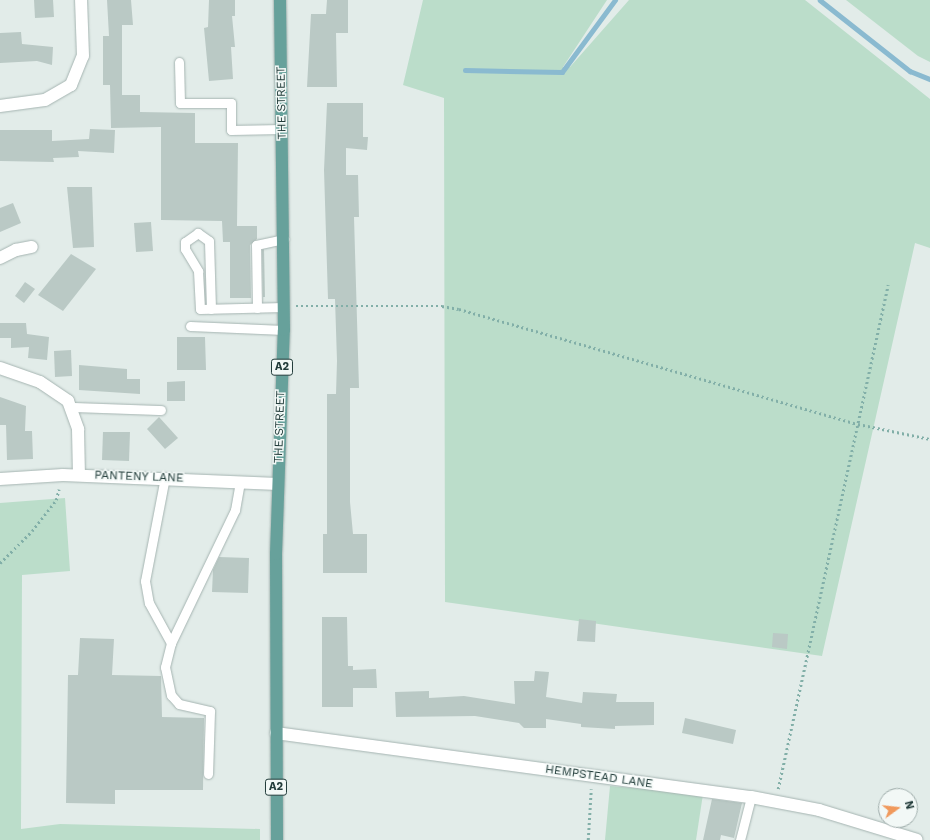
<!DOCTYPE html>
<style>
body{margin:0}
#map{position:relative;width:930px;height:840px;overflow:hidden;background:#e2ece9;font-family:"Work Sans",sans-serif}
div>[style]{position:absolute}
.green>*{inset:0;background:#bbddca}
.stream>*{height:4.5px;margin:-2.25px;padding:0 2.25px;transform-origin:2.25px;border-radius:2.25px;background:#8abad0}
.building>*{inset:0;background:#bac9c5}
.path>*{height:2.5px;margin-top:-1.25px;transform-origin:0;background:repeating-linear-gradient(90deg,#82afa8 0 2px,transparent 0 5px)}
.roads{filter:drop-shadow(0 0 1px #a5b4b1) drop-shadow(0 0 1px #a5b4b1)}
.service>*{height:9px;margin:-4.5px;padding:0 4.5px;transform-origin:4.5px;border-radius:4.5px;background:#fff}
.minor>*{height:12px;margin:-6px;padding:0 6px;transform-origin:6px;border-radius:6px;background:#fff}
.tertiary>*{height:12px;margin:-6px;padding:0 6px;transform-origin:6px;border-radius:6px;background:#fff}
.primary>*{height:12px;margin:-6px;padding:0 6px;transform-origin:6px;border-radius:6px;background:#67a19b}
span{translate:-50% -50%;white-space:nowrap;text-align:center;line-height:1.15;-webkit-text-stroke:3px #f2f8f6;paint-order:stroke}
.shield-label span{padding:1px 3px;background:#f2f8f6;border:1px solid;border-radius:3px;-webkit-text-stroke-width:0}
.shield-label{font-size:11px;color:#223c3a;font-weight:700}
.street-label{font-size:12px;color:#223c3a}
.north{position:absolute;left:878px;top:788px;width:40px;height:40px;box-sizing:border-box;background:#f2f8f6;border:1px solid #9fadab;border-radius:50%;rotate:75deg;font-size:11px;font-weight:700;line-height:16px;text-align:center;color:#223c3a}
.north::after{content:'';display:block;margin:auto;width:14px;height:18px;background:#f0995c;clip-path:polygon(50% 0,100% 100%,50% 72%,0 100%)}
</style>
<div id="map">
<div class="green">
<i style="clip-path:polygon(423px 0,607px 0,563px 67px,570px 67px,629px 0,805px 0,930px 99px,930px 248px,915px 243px,822px 656px,445px 602px,444px 98px,403px 85px)"></i>
<i style="clip-path:polygon(846px 0,930px 0,930px 62px,918px 56px)"></i>
<i style="clip-path:polygon(65px 498px,70px 571px,22px 575px,21px 829px,60px 824px,260px 829px,260px 840px,0 840px,0 503px)"></i>
<i style="clip-path:polygon(610px 786px,703px 794px,696px 840px,605px 840px)"></i>
</div>
<div class="stream">
<i style="left:820px;top:0;width:115px;rotate:38.3deg"></i>
<i style="left:910px;top:71px;width:22px;rotate:22deg"></i>
<i style="left:465px;top:70px;width:97px;rotate:1.2deg"></i>
<i style="left:562px;top:72px;width:89px;rotate:-53.6deg"></i>
</div>
<div class="building">
<i style="clip-path:polygon(34px 0,53px 0,54px 17px,35px 18px)"></i>
<i style="clip-path:polygon(107px 0,131px 0,133px 25px,122px 25px,122px 95px,140px 95px,140px 112px,195px 113px,195px 143px,238px 143px,237px 226px,257px 226px,257px 239px,250px 245px,251px 298px,230px 298px,230px 242px,223px 242px,222px 221px,161px 220px,161px 127px,111px 128px,110px 85px,103px 85px,103px 36px,109px 36px)"></i>
<i style="clip-path:polygon(209px 0,235px 0,235px 16px,232px 16px,235px 47px,231px 47px,233px 79px,209px 81px,204px 28px,208px 27px)"></i>
<i style="clip-path:polygon(327px 0,348px 0,348px 33px,336px 33px,337px 87px,307px 87px,311px 14px,326px 14px)"></i>
<i style="clip-path:polygon(21px 32px,22px 44px,53px 47px,52px 65px,37px 61px,0 63px,0 33px)"></i>
<i style="clip-path:polygon(327px 103px,363px 103px,363px 137px,368px 137px,367px 150px,346px 148px,346px 175px,358px 175px,359px 217px,354px 217px,359px 388px,350px 388px,350px 502px,353px 534px,367px 534px,367px 573px,323px 573px,323px 534px,327px 534px,327px 394px,336px 394px,337px 361px,335px 299px,328px 299px,324px 170px)"></i>
<i style="clip-path:polygon(90px 129px,115px 130px,114px 153px,78px 151px,79px 157px,53px 158px,54px 162px,0 161px,0 130px,52px 130px,52px 141px,89px 139px)"></i>
<i style="clip-path:polygon(67px 187px,92px 187px,94px 247px,73px 248px)"></i>
<i style="clip-path:polygon(13px 203px,21px 223px,0 232px,0 208px)"></i>
<i style="clip-path:polygon(151px 222px,153px 251px,136px 252px,134px 223px)"></i>
<i style="clip-path:polygon(264px 249px,265px 297px,263px 297px,262px 250px)"></i>
<i style="clip-path:polygon(71px 254px,96px 269px,63px 311px,38px 295px)"></i>
<i style="clip-path:polygon(25px 282px,35px 289px,24px 303px,15px 296px)"></i>
<i style="clip-path:polygon(0 323px,26px 323px,27px 334px,49px 337px,47px 360px,28px 358px,29px 347px,11px 348px,11px 338px,0 338px)"></i>
<i style="clip-path:polygon(177px 337px,205px 337px,206px 370px,177px 370px)"></i>
<i style="clip-path:polygon(71px 350px,72px 376px,55px 377px,54px 351px)"></i>
<i style="clip-path:polygon(79px 365px,127px 369px,127px 379px,140px 379px,140px 394px,79px 390px)"></i>
<i style="clip-path:polygon(185px 381px,185px 401px,167px 401px,167px 382px)"></i>
<i style="clip-path:polygon(0 397px,26px 406px,25px 431px,32px 431px,33px 459px,7px 460px,6px 425px,0 425px)"></i>
<i style="clip-path:polygon(159px 417px,178px 438px,165px 449px,147px 429px)"></i>
<i style="clip-path:polygon(103px 432px,130px 432px,129px 461px,102px 460px)"></i>
<i style="clip-path:polygon(219px 557px,249px 558px,248px 593px,212px 592px,213px 570px)"></i>
<i style="clip-path:polygon(322px 617px,347px 617px,348px 666px,353px 666px,353px 670px,376px 669px,377px 688px,353px 688px,353px 707px,322px 707px)"></i>
<i style="clip-path:polygon(579px 619px,596px 621px,595px 642px,577px 641px)"></i>
<i style="clip-path:polygon(773px 633px,788px 634px,787px 649px,772px 647px)"></i>
<i style="clip-path:polygon(80px 638px,114px 639px,112px 675px,161px 676px,162px 717px,204px 718px,203px 790px,115px 790px,115px 804px,66px 803px,68px 675px,78px 675px)"></i>
<i style="clip-path:polygon(535px 671px,549px 672px,546px 697px,582px 703px,583px 692px,617px 694px,616px 702px,654px 702px,654px 725px,615px 726px,615px 729px,581px 727px,581px 724px,546px 719px,546px 728px,524px 728px,519px 723px,475px 716px,396px 717px,395px 692px,429px 691px,429px 698px,464px 696px,515px 704px,514px 681px,534px 681px)"></i>
<i style="clip-path:polygon(685px 718px,736px 730px,733px 744px,682px 733px)"></i>
<i style="clip-path:polygon(712px 799px,742px 803px,734px 838px,721px 835px,720px 840px,703px 840px)"></i>
</div>
<div class="path">
<i style="left:296px;top:306px;width:146px"></i>
<i style="left:442px;top:306px;width:17px;rotate:10deg"></i>
<i style="left:459px;top:309px;width:415px;rotate:16.1deg"></i>
<i style="left:858px;top:424px;width:74px;rotate:11.8deg"></i>
<i style="left:0;top:563px;width:45px;rotate:-45deg"></i>
<i style="left:32px;top:531px;width:39px;rotate:-52deg"></i>
<i style="left:56px;top:500px;width:11px;rotate:-75deg"></i>
<i style="left:778px;top:789px;width:516px;rotate:-77.69deg"></i>
<i style="left:588px;top:840px;width:51px;rotate:-86.6deg"></i>
</div>
<div class="roads">
<div class="service">
<i style="left:179px;top:62px;width:41px;rotate:88.6deg"></i>
<i style="left:180px;top:103px;width:51px"></i>
<i style="left:231px;top:103px;width:27px;rotate:90deg"></i>
<i style="left:231px;top:130px;width:51px;rotate:-1.1deg"></i>
<i style="left:257px;top:308px;width:63px;rotate:-90.9deg"></i>
<i style="left:256px;top:245px;width:29px;rotate:-12deg"></i>
<i style="left:211px;top:309px;width:68px;rotate:-91.7deg"></i>
<i style="left:209px;top:241px;width:14px;rotate:-144deg"></i>
<i style="left:198px;top:233px;width:16px;rotate:145deg"></i>
<i style="left:185px;top:242px;width:7px;rotate:90deg"></i>
<i style="left:185px;top:249px;width:26px;rotate:59deg"></i>
<i style="left:198px;top:271px;width:38px;rotate:87deg"></i>
<i style="left:200px;top:309px;width:84px;rotate:-1.4deg"></i>
<i style="left:190px;top:326px;width:94px;rotate:2.4deg"></i>
<i style="left:71px;top:407px;width:90px;rotate:1.9deg"></i>
<i style="left:165px;top:477px;width:106px;rotate:100.9deg"></i>
<i style="left:145px;top:581px;width:22px;rotate:80deg"></i>
<i style="left:149px;top:603px;width:46px;rotate:61.2deg"></i>
<i style="left:171px;top:643px;width:25px;rotate:104deg"></i>
<i style="left:165px;top:667px;width:29px;rotate:78deg"></i>
<i style="left:171px;top:695px;width:12px;rotate:48deg"></i>
<i style="left:179px;top:704px;width:32px;rotate:13deg"></i>
<i style="left:210px;top:711px;width:63px;rotate:91.8deg"></i>
<i style="left:171px;top:643px;width:148px;rotate:-64.3deg"></i>
<i style="left:235px;top:510px;width:27px;rotate:-80deg"></i>
<i style="left:740px;top:840px;width:44px;rotate:-75.7deg"></i>
</div>
<div class="minor">
<i style="left:0;top:106px;width:45px;rotate:-7.6deg"></i>
<i style="left:45px;top:100px;width:30px;rotate:-30deg"></i>
<i style="left:71px;top:85px;width:31px;rotate:-68deg"></i>
<i style="left:83px;top:56px;width:56px;rotate:-92deg"></i>
<i style="left:0;top:258px;width:18px;rotate:-27deg"></i>
<i style="left:16px;top:250px;width:16px;rotate:-11deg"></i>
<i style="left:0;top:368px;width:42px;rotate:19.3deg"></i>
<i style="left:40px;top:382px;width:34px;rotate:34deg"></i>
<i style="left:68px;top:401px;width:30px;rotate:70deg"></i>
<i style="left:78px;top:429px;width:46px;rotate:88.8deg"></i>
</div>
<div class="tertiary">
<i style="left:0;top:479px;width:63px;rotate:-3.6deg"></i>
<i style="left:63px;top:475px;width:215px;rotate:2.4deg"></i>
<i style="left:276px;top:733px;width:479px;rotate:7.7deg"></i>
<i style="left:751px;top:797px;width:69px;rotate:10.8deg"></i>
<i style="left:819px;top:810px;width:102px;rotate:17deg"></i>
</div>
<div class="primary">
<i style="left:277px;top:840px;width:286px;rotate:-90.2deg"></i>
<i style="left:276px;top:554px;width:224px;rotate:-88deg"></i>
<i style="left:284px;top:330px;width:330px;rotate:-90.7deg"></i>
</div>
</div>
<div class="shield-label">
<span style="left:282px;top:367px">A2</span>
<span style="left:276px;top:787px">A2</span>
</div>
<div class="street-label">
<span style="left:282px;top:103px;rotate:-91deg">THE STREET</span>
<span style="left:280px;top:427px;rotate:-88deg">THE STREET</span>
<span style="left:139px;top:477px;rotate:2deg">PANTENY LANE</span>
<span style="left:599px;top:777px;rotate:8deg">HEMPSTEAD LANE</span>
</div>
<div class="north">N</div>
</div>
